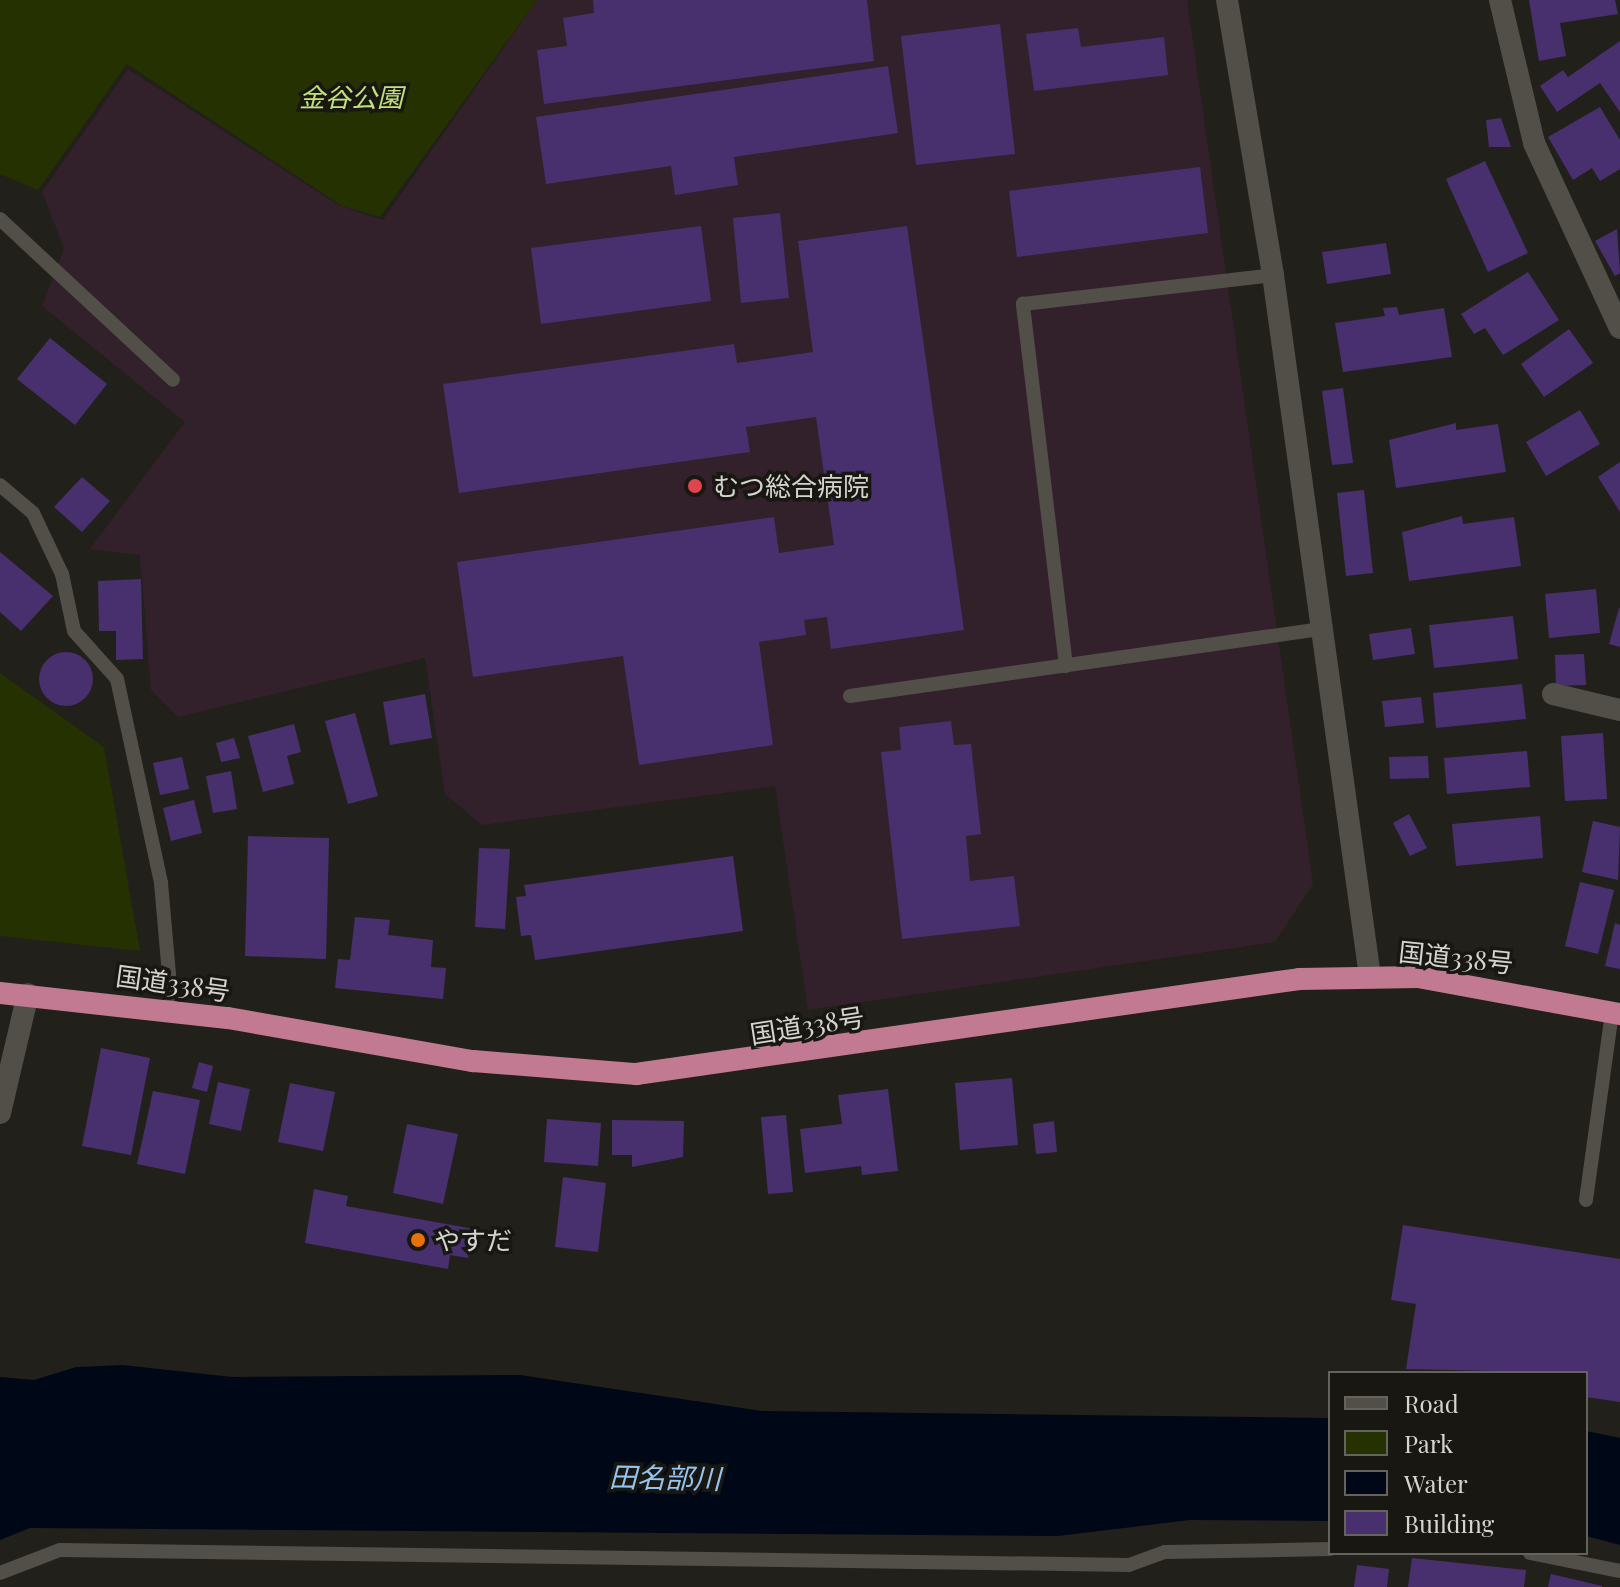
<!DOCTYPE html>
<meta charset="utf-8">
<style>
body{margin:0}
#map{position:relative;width:1620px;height:1587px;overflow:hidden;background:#22201b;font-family:"Playfair Display","Noto Sans JP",serif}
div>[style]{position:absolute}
.medical>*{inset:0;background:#32212a}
.green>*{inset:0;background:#253101}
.water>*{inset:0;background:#000716}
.building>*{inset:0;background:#47306d}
.round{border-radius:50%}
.service>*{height:14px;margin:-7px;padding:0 7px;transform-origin:7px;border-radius:7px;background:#524f49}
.minor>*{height:22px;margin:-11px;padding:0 11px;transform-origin:11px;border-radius:11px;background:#524f49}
.tertiary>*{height:22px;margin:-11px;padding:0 11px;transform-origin:11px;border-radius:11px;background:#524f49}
.trunk>*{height:22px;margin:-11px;padding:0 11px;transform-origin:11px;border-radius:11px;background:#c17a92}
.dots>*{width:22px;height:22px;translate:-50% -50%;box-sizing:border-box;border:4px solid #191712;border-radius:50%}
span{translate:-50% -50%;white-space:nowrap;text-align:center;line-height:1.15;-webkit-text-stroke:7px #191712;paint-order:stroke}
.park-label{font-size:26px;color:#c1e17c;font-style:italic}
.poi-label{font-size:26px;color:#d5d4d0}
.left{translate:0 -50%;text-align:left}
.street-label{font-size:26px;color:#d5d4d0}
.water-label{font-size:28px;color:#96c4f0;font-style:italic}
.legend{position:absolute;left:1328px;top:1371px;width:260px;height:184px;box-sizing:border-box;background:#191712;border:2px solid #64635e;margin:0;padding:10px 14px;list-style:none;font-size:24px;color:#d5d4d0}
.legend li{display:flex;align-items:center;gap:16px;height:40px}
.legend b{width:40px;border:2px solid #64635e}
</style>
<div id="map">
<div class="medical">
<i style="clip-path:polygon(537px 0,1187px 0,1313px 884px,1275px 942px,808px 1010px,775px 786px,482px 825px,445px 794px,425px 658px,178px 717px,151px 690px,140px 555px,90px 549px,185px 422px,42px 306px,64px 248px,42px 192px,128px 69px,338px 205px,383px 220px)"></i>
</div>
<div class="green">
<i style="clip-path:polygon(0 0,537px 0,380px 217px,342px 206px,127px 64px,38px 190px,0 174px)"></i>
<i style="clip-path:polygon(0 673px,104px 747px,140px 951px,0 936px)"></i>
</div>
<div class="water">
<i style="clip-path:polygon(123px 1365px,232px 1377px,520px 1375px,762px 1411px,1330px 1418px,1330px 1521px,1190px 1520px,1058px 1536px,30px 1528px,0 1540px,0 1377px,34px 1380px,76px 1367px)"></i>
<i style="clip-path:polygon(1586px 1431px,1620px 1438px,1620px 1545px,1586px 1536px)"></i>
</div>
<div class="building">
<i style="clip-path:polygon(593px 0,867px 0,874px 61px,544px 104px,537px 50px,567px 46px,563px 18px,594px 13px)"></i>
<i style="clip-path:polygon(1529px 0,1615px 0,1618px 14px,1560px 23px,1566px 56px,1539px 61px)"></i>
<i style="clip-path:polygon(1000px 24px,1015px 154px,916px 165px,901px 36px)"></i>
<i style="clip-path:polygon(1078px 28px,1081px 47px,1164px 37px,1168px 75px,1034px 91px,1026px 34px)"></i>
<i style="clip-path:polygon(1620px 41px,1620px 112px,1600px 83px,1557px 112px,1540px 86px,1563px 70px,1568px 77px)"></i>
<i style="clip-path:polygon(888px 66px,898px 133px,734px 157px,738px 185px,675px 195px,671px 166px,546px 184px,536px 117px)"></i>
<i style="clip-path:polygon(1600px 107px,1620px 140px,1620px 169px,1600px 181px,1592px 168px,1573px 180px,1548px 137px)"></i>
<i style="clip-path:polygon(1501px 118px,1511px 147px,1489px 147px,1486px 120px)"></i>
<i style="clip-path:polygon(1485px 161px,1528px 253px,1488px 272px,1446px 179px)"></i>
<i style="clip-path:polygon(1200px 167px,1208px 233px,1017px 257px,1009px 191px)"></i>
<i style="clip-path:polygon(780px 213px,789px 298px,741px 303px,733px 218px)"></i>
<i style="clip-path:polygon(701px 226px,711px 301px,541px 324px,531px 248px)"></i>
<i style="clip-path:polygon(907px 226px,964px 630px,831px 649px,827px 617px,804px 620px,806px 635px,759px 642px,773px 745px,639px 765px,623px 656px,473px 677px,457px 562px,774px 517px,779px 553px,834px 545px,816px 417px,746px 427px,750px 452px,459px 493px,443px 384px,734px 344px,737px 363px,813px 352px,798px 241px)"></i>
<i style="clip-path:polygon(1617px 229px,1620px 273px,1615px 276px,1595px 241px)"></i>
<i style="clip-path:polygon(1386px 243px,1391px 274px,1327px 284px,1322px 252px)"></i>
<i style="clip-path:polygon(1528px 272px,1559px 320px,1503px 355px,1485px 328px,1474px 334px,1461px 314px)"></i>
<i style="clip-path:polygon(1397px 307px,1399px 315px,1444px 308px,1452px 357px,1343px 372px,1335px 323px,1385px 316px,1383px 308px)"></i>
<i style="clip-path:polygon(1569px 329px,1593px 363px,1544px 397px,1521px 364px)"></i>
<i style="clip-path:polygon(50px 338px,107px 384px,75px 425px,17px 379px)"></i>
<i style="clip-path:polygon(1343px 388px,1353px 463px,1332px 465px,1322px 391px)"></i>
<i style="clip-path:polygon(1580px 410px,1600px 444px,1546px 476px,1526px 442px)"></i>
<i style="clip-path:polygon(1456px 423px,1456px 430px,1498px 424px,1506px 472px,1396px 488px,1389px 440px)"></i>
<i style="clip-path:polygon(1620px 462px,1620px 512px,1598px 477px)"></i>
<i style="clip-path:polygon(82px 477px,110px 501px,82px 532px,54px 507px)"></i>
<i style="clip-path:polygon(1364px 490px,1373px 573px,1346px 576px,1337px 493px)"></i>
<i style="clip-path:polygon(1462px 516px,1463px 524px,1514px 517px,1521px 566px,1409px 581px,1402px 532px)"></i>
<i style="clip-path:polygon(0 552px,53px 596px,21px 631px,0 612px)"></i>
<i style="clip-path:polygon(141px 579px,143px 659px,116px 660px,116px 631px,99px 631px,98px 581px)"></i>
<i style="clip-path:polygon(1596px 589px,1600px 633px,1549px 638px,1545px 594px)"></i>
<i style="clip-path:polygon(1619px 608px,1620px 608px,1620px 647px,1609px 644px)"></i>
<i style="clip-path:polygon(1513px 616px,1518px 659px,1434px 668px,1429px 625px)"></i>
<i style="clip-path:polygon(1411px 628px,1415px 654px,1373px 660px,1369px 634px)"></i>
<i class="round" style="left:39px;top:652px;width:54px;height:54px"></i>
<i style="clip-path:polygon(1584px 654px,1586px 685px,1556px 686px,1555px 655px)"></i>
<i style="clip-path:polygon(1522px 684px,1526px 719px,1436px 728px,1433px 693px)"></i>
<i style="clip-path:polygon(425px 694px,432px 738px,390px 745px,383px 702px)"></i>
<i style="clip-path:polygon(1421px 697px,1424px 723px,1385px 727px,1382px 701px)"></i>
<i style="clip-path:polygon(355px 713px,378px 796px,348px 804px,325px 721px)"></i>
<i style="clip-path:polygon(951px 721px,954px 745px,971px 744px,981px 834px,966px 836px,970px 881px,1014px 876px,1020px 926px,902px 939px,881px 752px,901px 750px,899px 727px)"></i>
<i style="clip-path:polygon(294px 724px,301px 752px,287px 756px,294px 784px,263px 792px,248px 736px)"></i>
<i style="clip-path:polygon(1603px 733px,1607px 799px,1565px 801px,1561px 736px)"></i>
<i style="clip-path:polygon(234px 738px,240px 758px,221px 762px,216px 743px)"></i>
<i style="clip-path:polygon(1527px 751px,1530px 787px,1447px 794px,1444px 758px)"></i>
<i style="clip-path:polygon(1428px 756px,1429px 778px,1390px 779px,1389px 757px)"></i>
<i style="clip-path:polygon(182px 757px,189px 789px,160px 795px,153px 763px)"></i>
<i style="clip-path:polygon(231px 771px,237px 809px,213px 813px,206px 776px)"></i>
<i style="clip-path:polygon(194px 800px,202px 833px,171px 841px,163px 808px)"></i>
<i style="clip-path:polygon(1409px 814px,1427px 848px,1410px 856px,1393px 823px)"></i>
<i style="clip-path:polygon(1540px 816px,1543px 858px,1456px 866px,1452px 824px)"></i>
<i style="clip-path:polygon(1593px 821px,1620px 827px,1618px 880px,1582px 872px)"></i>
<i style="clip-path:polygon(248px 836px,329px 838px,326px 959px,245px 956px)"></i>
<i style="clip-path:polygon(479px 848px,510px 849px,505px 929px,475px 927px)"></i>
<i style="clip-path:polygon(733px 856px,743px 931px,535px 960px,531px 935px,521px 936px,516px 897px,526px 896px,524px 885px)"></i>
<i style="clip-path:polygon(1580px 882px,1614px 890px,1598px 954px,1565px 946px)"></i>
<i style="clip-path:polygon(355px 917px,390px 920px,388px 935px,433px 940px,431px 967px,446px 968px,443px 999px,335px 988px,338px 959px,350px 960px)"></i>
<i style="clip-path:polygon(1615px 923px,1620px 925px,1620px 969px,1605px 966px)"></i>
<i style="clip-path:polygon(101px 1048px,150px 1058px,131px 1155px,82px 1146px)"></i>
<i style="clip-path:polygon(199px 1062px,213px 1066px,207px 1092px,192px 1088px)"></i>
<i style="clip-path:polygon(1012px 1078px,1018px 1145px,960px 1150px,955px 1083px)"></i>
<i style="clip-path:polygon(218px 1082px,250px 1089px,241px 1131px,209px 1124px)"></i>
<i style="clip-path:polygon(290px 1083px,335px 1092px,323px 1151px,278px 1142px)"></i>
<i style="clip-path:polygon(888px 1089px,898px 1171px,862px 1175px,861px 1166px,805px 1173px,800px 1129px,842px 1124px,838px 1095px)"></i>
<i style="clip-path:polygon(153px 1091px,200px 1100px,185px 1174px,137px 1164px)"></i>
<i style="clip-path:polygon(786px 1115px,793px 1192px,768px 1194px,761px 1117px)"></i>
<i style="clip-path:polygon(547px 1119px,601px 1123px,598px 1166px,544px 1162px)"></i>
<i style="clip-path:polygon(612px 1120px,684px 1121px,683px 1157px,632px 1167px,632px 1155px,612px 1155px)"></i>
<i style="clip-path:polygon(1054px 1121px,1057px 1152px,1036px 1154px,1033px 1124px)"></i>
<i style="clip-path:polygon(407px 1124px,458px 1134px,443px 1204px,393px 1193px)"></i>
<i style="clip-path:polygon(563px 1177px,606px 1183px,598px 1252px,555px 1247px)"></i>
<i style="clip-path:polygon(314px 1189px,348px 1196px,346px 1206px,474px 1229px,468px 1258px,450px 1255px,448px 1269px,305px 1243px)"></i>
<i style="clip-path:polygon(1403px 1225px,1620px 1259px,1620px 1402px,1586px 1397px,1586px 1373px,1406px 1369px,1416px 1304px,1391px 1300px)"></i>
<i style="clip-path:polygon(1412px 1558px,1526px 1570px,1524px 1587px,1408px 1587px)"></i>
<i style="clip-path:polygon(1357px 1565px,1389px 1569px,1387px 1587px,1354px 1587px)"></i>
<i style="clip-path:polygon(1551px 1574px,1602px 1586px,1602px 1587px,1548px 1587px)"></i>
</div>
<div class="service">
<i style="left:0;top:219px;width:236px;rotate:42.9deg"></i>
<i style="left:0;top:485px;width:43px;rotate:40.3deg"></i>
<i style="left:33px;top:513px;width:68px;rotate:64.6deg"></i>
<i style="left:62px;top:574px;width:58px;rotate:78.1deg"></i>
<i style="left:74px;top:631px;width:64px;rotate:48.1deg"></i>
<i style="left:117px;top:679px;width:209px;rotate:77.8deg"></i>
<i style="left:161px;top:883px;width:127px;rotate:85deg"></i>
<i style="left:1066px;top:666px;width:365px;rotate:-96.8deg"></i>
<i style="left:1023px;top:304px;width:252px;rotate:-6.6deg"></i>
<i style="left:850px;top:696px;width:478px;rotate:-8.1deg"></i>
<i style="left:1586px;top:1200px;width:190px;rotate:-82.1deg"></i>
<i style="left:1530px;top:1553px;width:92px;rotate:11.3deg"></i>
<i style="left:0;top:1573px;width:64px;rotate:-21deg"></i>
<i style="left:60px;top:1550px;width:1069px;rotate:0.8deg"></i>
<i style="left:1129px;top:1565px;width:38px;rotate:-20deg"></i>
<i style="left:1165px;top:1552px;width:165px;rotate:-1deg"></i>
</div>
<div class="minor">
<i style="left:1500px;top:0;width:147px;rotate:76.6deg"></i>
<i style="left:1534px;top:143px;width:204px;rotate:65.1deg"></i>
<i style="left:1553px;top:694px;width:69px;rotate:13.4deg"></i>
</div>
<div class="tertiary">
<i style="left:1227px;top:0;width:279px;rotate:80.5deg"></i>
<i style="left:1273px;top:275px;width:709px;rotate:82.13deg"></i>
<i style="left:0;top:1113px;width:122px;rotate:-76.8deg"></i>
</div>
<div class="trunk">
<i style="left:0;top:993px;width:229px;rotate:6.3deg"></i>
<i style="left:228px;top:1018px;width:249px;rotate:10deg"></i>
<i style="left:473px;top:1061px;width:164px;rotate:4.6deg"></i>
<i style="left:636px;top:1074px;width:670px;rotate:-8.15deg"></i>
<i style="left:1299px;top:979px;width:119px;rotate:-1deg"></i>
<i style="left:1418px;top:977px;width:205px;rotate:10.4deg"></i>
</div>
<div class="dots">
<i style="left:695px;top:486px;background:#e0444e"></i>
<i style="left:418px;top:1240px;background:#e8710a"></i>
</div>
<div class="park-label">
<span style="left:351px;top:97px">金谷公園</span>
</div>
<div class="poi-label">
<span class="left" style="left:713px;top:486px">むつ総合病院</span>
<span class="left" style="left:434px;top:1240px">やすだ</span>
</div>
<div class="street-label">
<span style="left:1456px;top:957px;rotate:6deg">国道338号</span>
<span style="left:173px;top:983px;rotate:8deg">国道338号</span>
<span style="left:807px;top:1025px;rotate:-9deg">国道338号</span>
</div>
<div class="water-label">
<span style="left:665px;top:1477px;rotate:1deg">田名部川</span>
</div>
<ul class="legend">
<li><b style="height:10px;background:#524f49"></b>Road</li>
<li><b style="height:22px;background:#253101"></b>Park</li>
<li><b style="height:22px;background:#000716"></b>Water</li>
<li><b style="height:22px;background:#47306d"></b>Building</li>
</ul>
</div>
